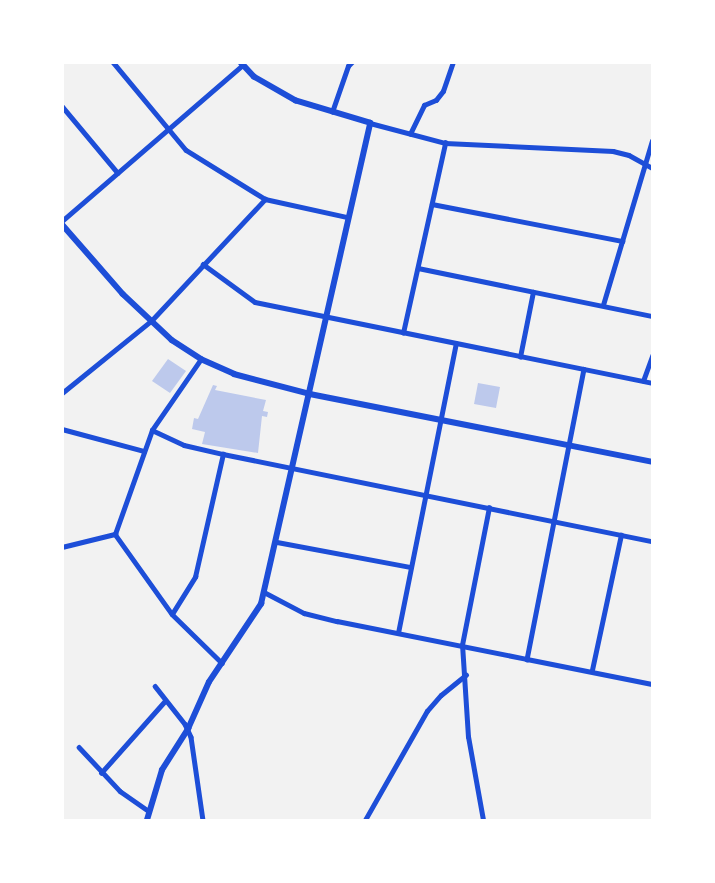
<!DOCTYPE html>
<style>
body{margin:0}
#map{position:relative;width:715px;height:883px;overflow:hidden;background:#f2f2f2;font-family:Helvetica,sans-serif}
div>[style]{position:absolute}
.building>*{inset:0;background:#bdc9ec}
.minor>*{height:4.5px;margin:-2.25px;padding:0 2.25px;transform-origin:2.25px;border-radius:2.25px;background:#1d4ed8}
.tertiary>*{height:5.5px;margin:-2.75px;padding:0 2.75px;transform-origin:2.75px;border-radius:2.75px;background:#1d4ed8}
span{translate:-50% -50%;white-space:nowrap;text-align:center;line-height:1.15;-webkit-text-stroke:4.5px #fff;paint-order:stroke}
.frame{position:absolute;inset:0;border:64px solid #fff;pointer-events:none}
</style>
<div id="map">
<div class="building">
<i style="clip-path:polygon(168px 359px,186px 371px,170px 393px,152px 381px)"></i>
<i style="clip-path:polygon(478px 383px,500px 387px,496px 408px,474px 404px)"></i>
<i style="clip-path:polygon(213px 385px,217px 386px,215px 390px,266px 400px,263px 411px,268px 412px,267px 417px,262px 416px,258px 453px,202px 444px,205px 432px,192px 429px,194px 418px,198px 419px)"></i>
</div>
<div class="minor">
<i style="left:113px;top:62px;width:114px;rotate:50.3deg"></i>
<i style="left:186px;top:150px;width:93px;rotate:31.8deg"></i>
<i style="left:265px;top:199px;width:84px;rotate:12.4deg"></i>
<i style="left:62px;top:106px;width:87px;rotate:50.1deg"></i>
<i style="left:332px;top:112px;width:49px;rotate:-70.8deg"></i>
<i style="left:348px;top:66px;width:6px;rotate:-45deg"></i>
<i style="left:370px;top:123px;width:78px;rotate:14.9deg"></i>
<i style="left:445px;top:143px;width:168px;rotate:2.7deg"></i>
<i style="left:613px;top:151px;width:16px;rotate:14deg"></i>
<i style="left:629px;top:155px;width:26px;rotate:29deg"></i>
<i style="left:410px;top:134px;width:32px;rotate:-64deg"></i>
<i style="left:424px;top:105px;width:13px;rotate:-23deg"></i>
<i style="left:436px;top:100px;width:11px;rotate:-52deg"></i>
<i style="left:443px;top:91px;width:31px;rotate:-71deg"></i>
<i style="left:432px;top:204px;width:194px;rotate:11deg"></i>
<i style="left:62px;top:221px;width:239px;rotate:-40.8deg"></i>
<i style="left:203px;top:264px;width:64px;rotate:36.2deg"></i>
<i style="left:255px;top:302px;width:405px;rotate:11.5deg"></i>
<i style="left:418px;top:268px;width:239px;rotate:11.6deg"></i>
<i style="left:603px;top:305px;width:171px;rotate:-73.4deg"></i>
<i style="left:403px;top:333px;width:195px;rotate:-77.5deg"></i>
<i style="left:520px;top:357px;width:66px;rotate:-78.7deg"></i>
<i style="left:584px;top:369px;width:296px;rotate:101.1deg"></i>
<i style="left:527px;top:659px;width:127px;rotate:11.3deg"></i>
<i style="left:643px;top:381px;width:27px;rotate:-70deg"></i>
<i style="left:62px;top:393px;width:114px;rotate:-39deg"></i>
<i style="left:151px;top:321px;width:167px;rotate:-46.9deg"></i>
<i style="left:62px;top:429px;width:85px;rotate:15deg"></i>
<i style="left:152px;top:430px;width:35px;rotate:25deg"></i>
<i style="left:184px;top:445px;width:40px;rotate:13deg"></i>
<i style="left:223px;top:454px;width:438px;rotate:11.5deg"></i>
<i style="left:115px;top:534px;width:110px;rotate:-70.4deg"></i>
<i style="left:152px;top:430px;width:86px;rotate:-55.4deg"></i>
<i style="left:277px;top:542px;width:136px;rotate:10.6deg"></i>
<i style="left:62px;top:547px;width:55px;rotate:-13.8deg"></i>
<i style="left:115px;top:534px;width:98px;rotate:54.5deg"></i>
<i style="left:172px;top:614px;width:70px;rotate:44.4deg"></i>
<i style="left:264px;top:592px;width:45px;rotate:27.7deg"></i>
<i style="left:304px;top:613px;width:34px;rotate:14deg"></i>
<i style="left:337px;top:621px;width:194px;rotate:11.3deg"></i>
<i style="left:172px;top:614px;width:44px;rotate:-58.1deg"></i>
<i style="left:195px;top:577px;width:126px;rotate:-77.2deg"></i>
<i style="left:398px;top:633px;width:295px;rotate:-78.7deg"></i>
<i style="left:592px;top:670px;width:138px;rotate:-77.9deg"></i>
<i style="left:155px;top:686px;width:48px;rotate:51.7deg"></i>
<i style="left:185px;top:724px;width:14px;rotate:65deg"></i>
<i style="left:191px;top:737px;width:84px;rotate:81.8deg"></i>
<i style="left:79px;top:747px;width:60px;rotate:47deg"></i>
<i style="left:120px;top:791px;width:35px;rotate:35deg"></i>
<i style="left:101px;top:773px;width:96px;rotate:-48.4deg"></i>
<i style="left:365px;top:820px;width:125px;rotate:-60.4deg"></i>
<i style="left:427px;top:711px;width:21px;rotate:-49deg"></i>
<i style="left:441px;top:695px;width:32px;rotate:-39deg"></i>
<i style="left:483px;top:820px;width:84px;rotate:-100.2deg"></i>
<i style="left:468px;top:737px;width:92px;rotate:-93.7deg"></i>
<i style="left:462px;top:645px;width:140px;rotate:-78.9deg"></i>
</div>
<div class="tertiary">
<i style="left:62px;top:224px;width:93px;rotate:48.9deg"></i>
<i style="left:123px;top:294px;width:67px;rotate:43.2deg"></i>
<i style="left:172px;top:340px;width:35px;rotate:33deg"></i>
<i style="left:201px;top:359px;width:36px;rotate:24deg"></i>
<i style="left:234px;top:374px;width:79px;rotate:14.7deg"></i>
<i style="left:310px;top:394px;width:349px;rotate:11.2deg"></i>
<i style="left:147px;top:820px;width:52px;rotate:-73.3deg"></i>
<i style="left:162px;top:770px;width:49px;rotate:-57.6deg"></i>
<i style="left:188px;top:729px;width:51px;rotate:-65.9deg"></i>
<i style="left:209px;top:682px;width:94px;rotate:-56.3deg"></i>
<i style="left:261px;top:604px;width:493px;rotate:-77.2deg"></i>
<i style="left:370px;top:123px;width:77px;rotate:-163.4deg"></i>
<i style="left:296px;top:101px;width:48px;rotate:-150.3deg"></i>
<i style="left:254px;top:77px;width:21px;rotate:-133deg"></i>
</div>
<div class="frame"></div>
</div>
